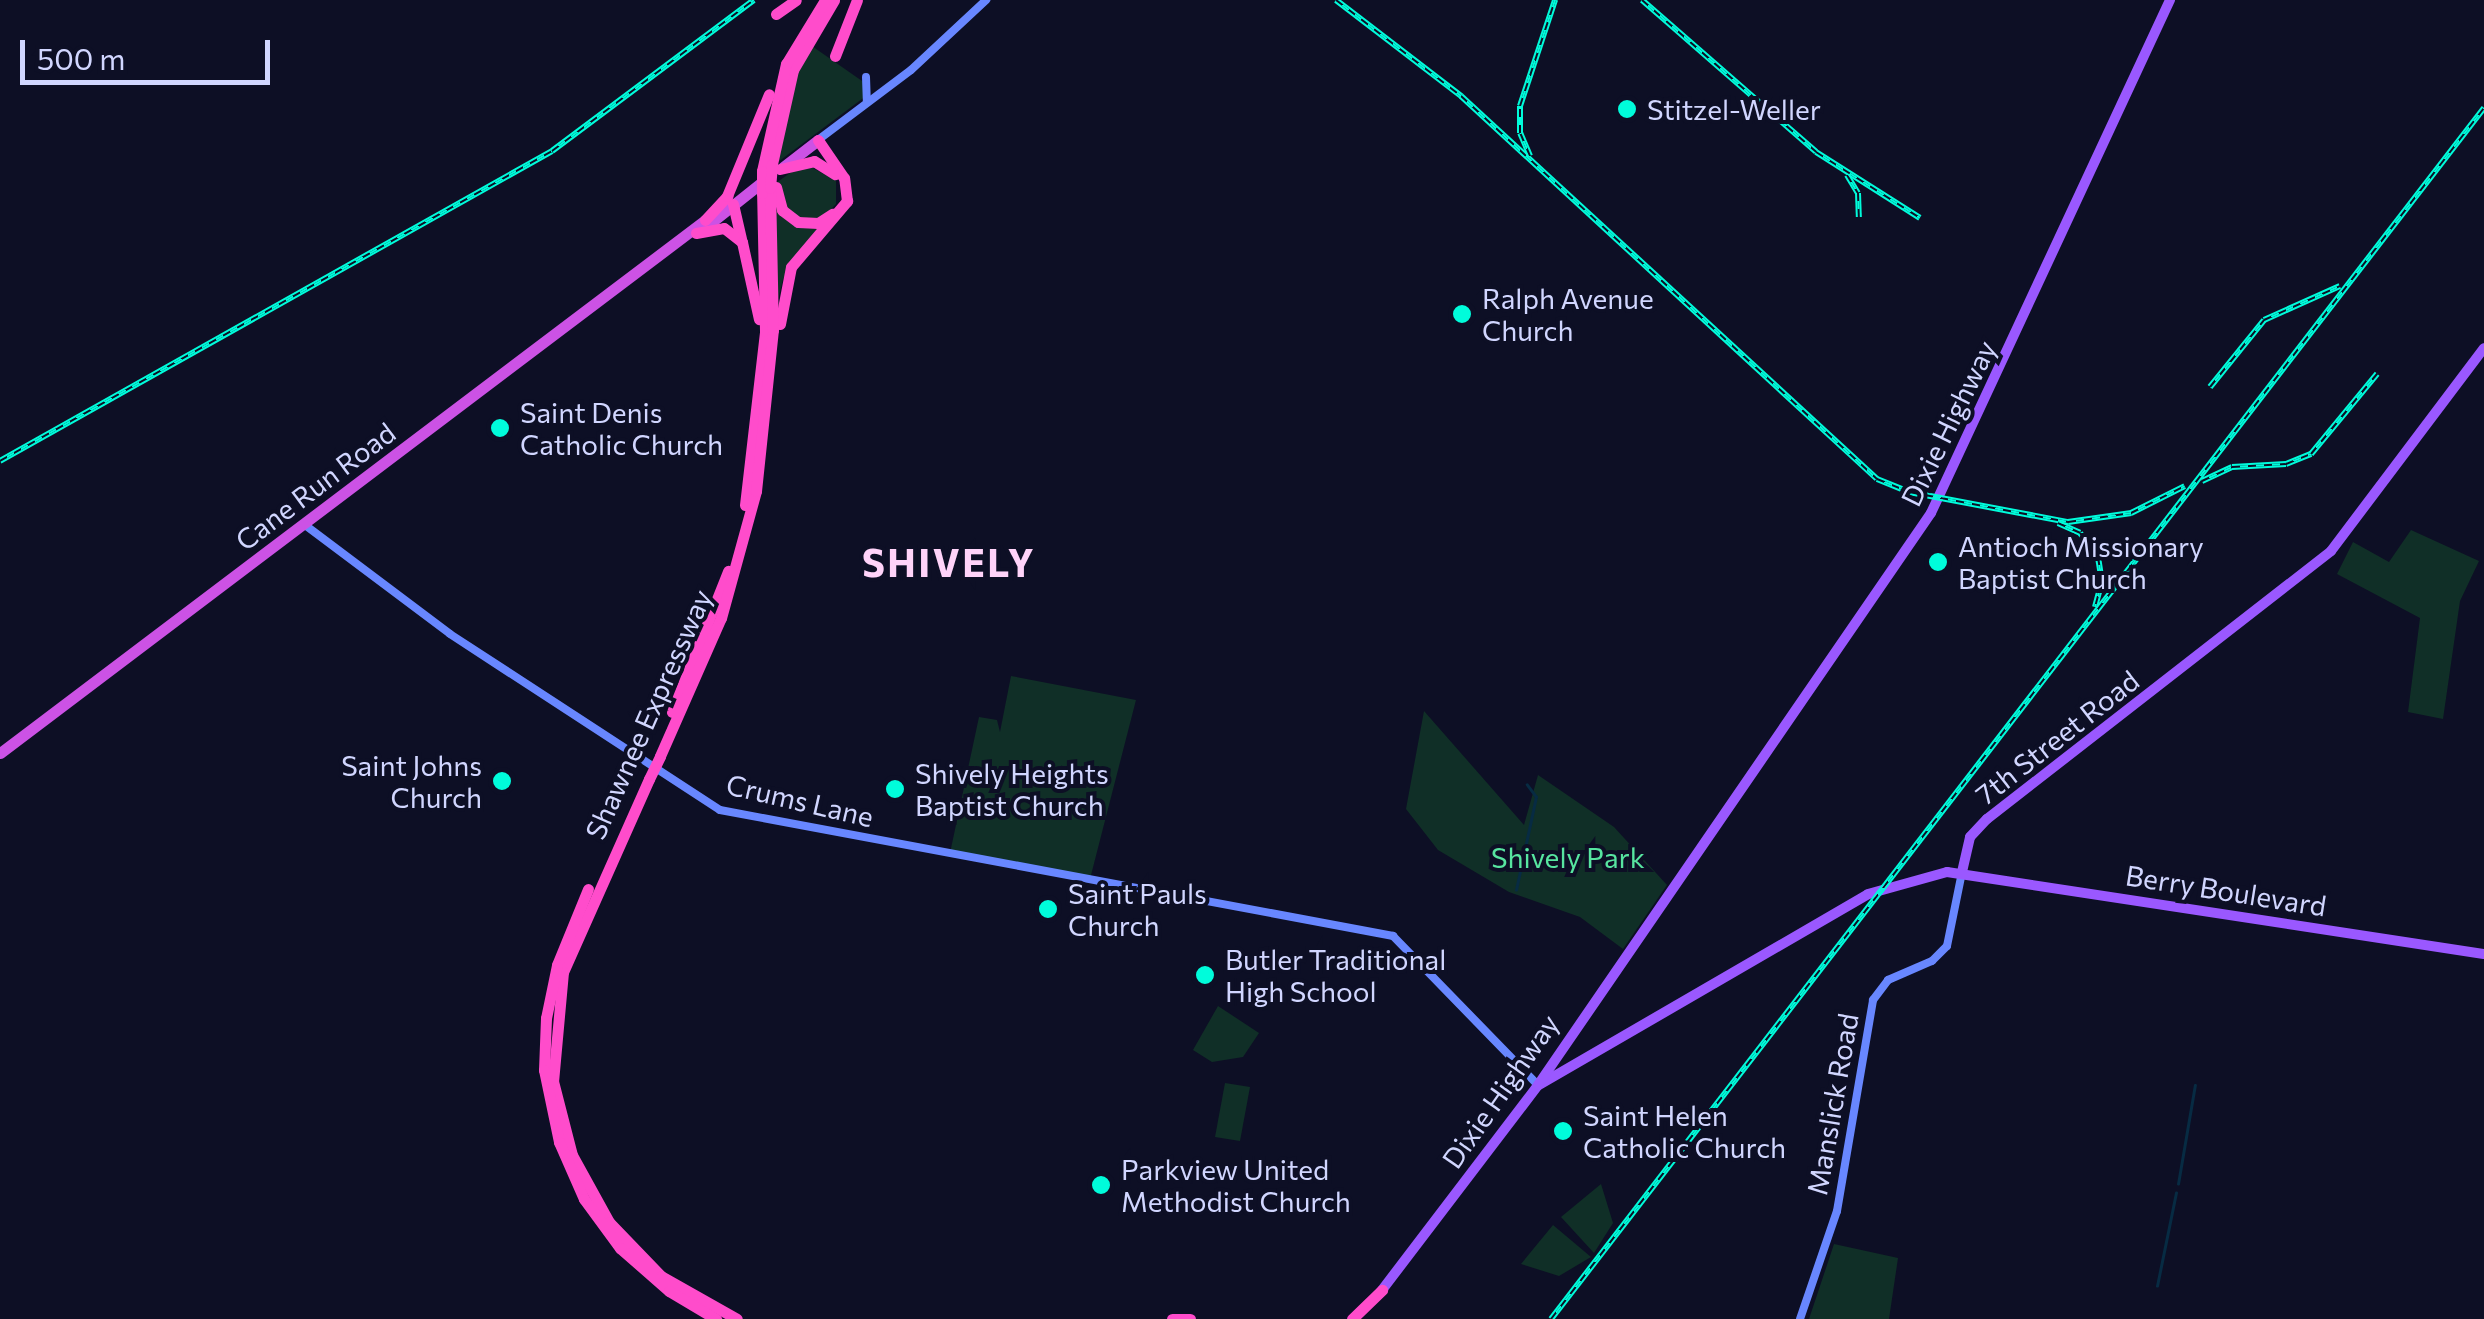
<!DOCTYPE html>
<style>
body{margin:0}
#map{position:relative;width:2484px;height:1319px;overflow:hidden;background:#0d0f25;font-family:Commissioner,sans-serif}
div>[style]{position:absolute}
.green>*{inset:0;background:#102f27}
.stream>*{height:2.5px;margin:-1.25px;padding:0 1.25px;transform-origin:1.25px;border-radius:1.25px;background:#072b43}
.secondary>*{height:8px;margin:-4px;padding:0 4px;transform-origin:4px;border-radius:4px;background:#6887ff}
.primary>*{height:10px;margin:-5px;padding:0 5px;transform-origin:5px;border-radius:5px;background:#9a58ff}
.trunk>*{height:11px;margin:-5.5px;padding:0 5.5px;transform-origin:5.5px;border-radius:5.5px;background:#cc52e5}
.motorway>*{height:11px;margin:-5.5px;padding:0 5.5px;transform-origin:5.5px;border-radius:5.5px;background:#ff4ccb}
.rail>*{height:6px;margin-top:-3px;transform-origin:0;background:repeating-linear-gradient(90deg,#0d0f25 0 8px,#00fcdb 0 16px);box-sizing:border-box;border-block:2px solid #00fcdb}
.motorway-bridge>*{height:11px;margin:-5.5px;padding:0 5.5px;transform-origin:5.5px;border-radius:5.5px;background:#ff4ccb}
.dots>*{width:28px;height:28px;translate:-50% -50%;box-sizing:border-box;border:5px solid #0d0f25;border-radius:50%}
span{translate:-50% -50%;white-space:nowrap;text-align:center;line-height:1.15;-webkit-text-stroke:8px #0d0f25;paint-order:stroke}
.poi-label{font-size:28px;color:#d1d6ff}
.left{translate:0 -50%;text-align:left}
.right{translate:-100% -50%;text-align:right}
.street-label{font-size:28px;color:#d1d6ff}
.park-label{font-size:28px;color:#57e5a0}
.district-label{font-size:38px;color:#ffd3f9;font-weight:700;letter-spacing:2.5px}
.scale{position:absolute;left:20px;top:40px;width:250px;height:45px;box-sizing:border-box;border:5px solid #d1d6ff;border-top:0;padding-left:12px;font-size:30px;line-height:35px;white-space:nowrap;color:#d1d6ff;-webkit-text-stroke:8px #0d0f25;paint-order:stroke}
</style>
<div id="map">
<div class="green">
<i style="clip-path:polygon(809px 44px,865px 83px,866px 96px,778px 162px,786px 103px)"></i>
<i style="clip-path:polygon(804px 163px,836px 181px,836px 204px,821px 220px,791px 216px,776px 183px)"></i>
<i style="clip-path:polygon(774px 201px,782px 212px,822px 223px,783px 279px,778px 300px)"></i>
<i style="clip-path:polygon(2411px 530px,2479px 561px,2460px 601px,2443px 719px,2408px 712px,2420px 618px,2337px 574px,2353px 542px,2389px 562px)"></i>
<i style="clip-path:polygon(1011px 676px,1136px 700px,1090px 879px,950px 853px,979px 717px,997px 720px,1000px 732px)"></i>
<i style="clip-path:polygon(1424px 711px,1524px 825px,1538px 775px,1614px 827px,1667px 885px,1623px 949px,1580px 917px,1509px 892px,1438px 850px,1406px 809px)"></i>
<i style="clip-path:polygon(1218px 1006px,1259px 1033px,1243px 1057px,1212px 1062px,1193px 1050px)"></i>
<i style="clip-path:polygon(1225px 1083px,1250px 1087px,1240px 1141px,1215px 1137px)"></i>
<i style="clip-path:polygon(1601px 1184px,1613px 1223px,1594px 1253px,1561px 1217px)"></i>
<i style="clip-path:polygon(1553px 1225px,1591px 1257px,1559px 1276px,1521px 1264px)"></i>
<i style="clip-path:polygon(1834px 1244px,1898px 1258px,1889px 1319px,1809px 1319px)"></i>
</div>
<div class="stream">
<i style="left:1516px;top:890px;width:95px;rotate:-77.9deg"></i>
<i style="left:1536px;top:797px;width:15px;rotate:-127deg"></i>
<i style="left:2178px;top:1184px;width:100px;rotate:-80.3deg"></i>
<i style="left:2157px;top:1286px;width:95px;rotate:-78.5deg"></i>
</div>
<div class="secondary">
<i style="left:866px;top:77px;width:24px;rotate:88deg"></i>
<i style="left:818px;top:140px;width:116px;rotate:-37deg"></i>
<i style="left:911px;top:70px;width:103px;rotate:-43deg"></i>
<i style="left:305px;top:525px;width:181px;rotate:36.9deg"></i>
<i style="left:450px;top:634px;width:322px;rotate:33.1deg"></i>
<i style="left:720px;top:810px;width:685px;rotate:10.6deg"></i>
<i style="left:1393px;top:936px;width:208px;rotate:45.8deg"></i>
<i style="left:1800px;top:1319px;width:114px;rotate:-71.1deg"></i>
<i style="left:1837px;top:1211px;width:214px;rotate:-80.3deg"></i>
<i style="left:1873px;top:1000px;width:25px;rotate:-53deg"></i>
<i style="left:1888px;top:980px;width:48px;rotate:-23.4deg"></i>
<i style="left:1932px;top:961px;width:21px;rotate:-45deg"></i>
<i style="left:1947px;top:946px;width:76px;rotate:-78.5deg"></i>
</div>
<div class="primary">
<i style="left:1962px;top:872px;width:36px;rotate:-77deg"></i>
<i style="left:1970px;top:837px;width:25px;rotate:-47deg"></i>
<i style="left:1987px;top:819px;width:436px;rotate:-37.9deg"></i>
<i style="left:2331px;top:551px;width:254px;rotate:-53deg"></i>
<i style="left:1539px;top:1085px;width:380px;rotate:-30.1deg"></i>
<i style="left:1868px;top:894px;width:82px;rotate:-15.6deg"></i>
<i style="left:1947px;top:872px;width:543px;rotate:8.68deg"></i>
<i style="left:1379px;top:1294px;width:263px;rotate:-52.7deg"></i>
<i style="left:1538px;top:1085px;width:694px;rotate:-55.51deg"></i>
<i style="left:1931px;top:513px;width:566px;rotate:-65.02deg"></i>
</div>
<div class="trunk">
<i style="left:783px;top:167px;width:44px;rotate:-37.6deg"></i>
<i style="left:708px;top:225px;width:75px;rotate:-38.5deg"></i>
<i style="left:0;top:753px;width:892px;rotate:-37.08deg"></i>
</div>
<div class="motorway">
<i style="left:776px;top:14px;width:24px;rotate:-35deg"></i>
<i style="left:835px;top:56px;width:60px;rotate:-68.6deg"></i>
<i style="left:772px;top:164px;width:96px;rotate:-77.4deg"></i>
<i style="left:793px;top:70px;width:81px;rotate:-59.6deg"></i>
<i style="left:780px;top:169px;width:35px;rotate:-13deg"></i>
<i style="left:814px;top:161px;width:25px;rotate:32deg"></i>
<i style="left:762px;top:171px;width:110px;rotate:-77.4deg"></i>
<i style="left:786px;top:64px;width:75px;rotate:-58.6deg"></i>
<i style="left:776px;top:187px;width:24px;rotate:75deg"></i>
<i style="left:782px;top:210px;width:20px;rotate:37deg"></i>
<i style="left:798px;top:222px;width:20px;rotate:3deg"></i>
<i style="left:818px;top:223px;width:17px;rotate:-33deg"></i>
<i style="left:733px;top:204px;width:36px;rotate:77deg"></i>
<i style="left:705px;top:220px;width:33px;rotate:-47deg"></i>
<i style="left:727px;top:196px;width:110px;rotate:-67.6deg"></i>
<i style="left:696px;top:233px;width:28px;rotate:-10deg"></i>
<i style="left:724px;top:228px;width:23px;rotate:38deg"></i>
<i style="left:742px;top:242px;width:79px;rotate:77.6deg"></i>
<i style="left:780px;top:324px;width:58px;rotate:-79.1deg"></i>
<i style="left:791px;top:267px;width:87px;rotate:-49.7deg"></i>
<i style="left:847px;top:201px;width:23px;rotate:-97deg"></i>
<i style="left:844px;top:178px;width:46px;rotate:-124.4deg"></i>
<i style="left:745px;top:505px;width:175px;rotate:-83.4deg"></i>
<i style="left:765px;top:331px;width:138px;rotate:-91.2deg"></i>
<i style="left:672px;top:712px;width:152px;rotate:-68.3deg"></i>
<i style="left:660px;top:756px;width:151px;rotate:-66.2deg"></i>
<i style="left:721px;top:618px;width:132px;rotate:-74.6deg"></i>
<i style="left:756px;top:491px;width:162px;rotate:-84deg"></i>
<i style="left:773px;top:330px;width:142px;rotate:-91.2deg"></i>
<i style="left:649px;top:779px;width:211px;rotate:114deg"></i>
<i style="left:563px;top:972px;width:109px;rotate:95.2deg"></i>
<i style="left:553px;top:1081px;width:76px;rotate:75.6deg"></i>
<i style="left:572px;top:1155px;width:77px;rotate:61.1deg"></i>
<i style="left:609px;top:1222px;width:75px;rotate:46.1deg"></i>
<i style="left:661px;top:1276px;width:87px;rotate:29.5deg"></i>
<i style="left:588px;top:889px;width:82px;rotate:112.2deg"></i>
<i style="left:557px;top:965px;width:54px;rotate:101.7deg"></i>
<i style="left:546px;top:1018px;width:52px;rotate:92.2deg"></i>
<i style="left:544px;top:1070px;width:74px;rotate:78.2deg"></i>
<i style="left:559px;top:1142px;width:62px;rotate:66.3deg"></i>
<i style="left:584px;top:1199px;width:61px;rotate:53.7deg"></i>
<i style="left:620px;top:1248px;width:65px;rotate:41.3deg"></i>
<i style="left:669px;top:1291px;width:55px;rotate:30.8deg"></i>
<i style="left:1172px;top:1319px;width:18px"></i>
<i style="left:1352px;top:1319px;width:42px;rotate:-44deg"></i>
</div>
<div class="rail">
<i style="left:1336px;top:0;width:158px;rotate:37.5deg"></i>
<i style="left:1461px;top:96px;width:565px;rotate:42.63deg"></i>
<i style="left:1877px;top:479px;width:35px;rotate:22deg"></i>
<i style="left:1909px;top:492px;width:162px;rotate:10.7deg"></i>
<i style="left:2068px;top:522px;width:64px;rotate:-8.1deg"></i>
<i style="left:2131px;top:513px;width:60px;rotate:-26.6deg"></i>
<i style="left:1642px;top:0;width:231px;rotate:41.1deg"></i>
<i style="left:1816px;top:152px;width:123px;rotate:32.4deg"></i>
<i style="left:1530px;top:156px;width:25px;rotate:-113deg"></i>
<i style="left:1520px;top:133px;width:27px;rotate:-90deg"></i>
<i style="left:1520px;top:106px;width:112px;rotate:-71.7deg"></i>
<i style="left:1847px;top:175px;width:21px;rotate:59deg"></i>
<i style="left:1858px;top:193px;width:24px;rotate:88deg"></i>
<i style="left:2210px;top:387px;width:86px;rotate:-51.1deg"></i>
<i style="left:2264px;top:320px;width:83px;rotate:-24.1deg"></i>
<i style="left:0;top:461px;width:633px;rotate:-29.32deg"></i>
<i style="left:552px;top:151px;width:252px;rotate:-36.8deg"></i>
<i style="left:2202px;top:481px;width:33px;rotate:-25deg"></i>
<i style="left:2232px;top:467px;width:54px;rotate:-3.2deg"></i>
<i style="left:2286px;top:464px;width:27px;rotate:-22deg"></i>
<i style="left:2311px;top:454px;width:104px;rotate:-50.5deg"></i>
<i style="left:2058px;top:523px;width:24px;rotate:24deg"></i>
<i style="left:2080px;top:533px;width:30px;rotate:53deg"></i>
<i style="left:2098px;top:557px;width:24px;rotate:81deg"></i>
<i style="left:2102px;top:581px;width:27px;rotate:105deg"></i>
<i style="left:1551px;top:1319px;width:1529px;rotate:-52.39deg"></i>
</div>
<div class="motorway-bridge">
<i style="left:762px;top:171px;width:22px;rotate:90deg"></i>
<i style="left:770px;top:188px;width:24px;rotate:-85deg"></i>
<i style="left:649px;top:779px;width:25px;rotate:-64deg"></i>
</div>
<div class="dots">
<i style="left:1627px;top:109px;background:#00fcdb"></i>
<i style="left:1462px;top:314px;background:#00fcdb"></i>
<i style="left:500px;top:428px;background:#00fcdb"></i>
<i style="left:1938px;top:562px;background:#00fcdb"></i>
<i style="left:502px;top:781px;background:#00fcdb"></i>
<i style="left:895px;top:789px;background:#00fcdb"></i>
<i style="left:1048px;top:909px;background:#00fcdb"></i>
<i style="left:1205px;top:975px;background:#00fcdb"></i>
<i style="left:1563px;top:1131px;background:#00fcdb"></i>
<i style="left:1101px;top:1185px;background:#00fcdb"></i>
</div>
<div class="poi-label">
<span class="left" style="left:1647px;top:109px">Stitzel-Weller</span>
<span class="left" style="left:1482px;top:314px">Ralph Avenue<br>Church</span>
<span class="left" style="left:520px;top:428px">Saint Denis<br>Catholic Church</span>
<span class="left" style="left:1958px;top:562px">Antioch Missionary<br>Baptist Church</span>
<span class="right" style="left:482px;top:781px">Saint Johns<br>Church</span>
<span class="left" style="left:915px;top:789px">Shively Heights<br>Baptist Church</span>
<span class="left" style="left:1068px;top:909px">Saint Pauls<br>Church</span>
<span class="left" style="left:1225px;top:975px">Butler Traditional<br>High School</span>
<span class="left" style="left:1583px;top:1131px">Saint Helen<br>Catholic Church</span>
<span class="left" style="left:1121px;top:1185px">Parkview United<br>Methodist Church</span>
</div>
<div class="street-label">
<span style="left:1948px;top:423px;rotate:-64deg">Dixie Highway</span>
<span style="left:315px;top:486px;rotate:-37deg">Cane Run Road</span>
<span style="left:648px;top:714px;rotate:-66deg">Shawnee Expressway</span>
<span style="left:2057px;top:737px;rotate:-38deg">7th Street Road</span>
<span style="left:800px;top:800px;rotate:13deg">Crums Lane</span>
<span style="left:2226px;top:890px;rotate:9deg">Berry Boulevard</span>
<span style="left:1500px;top:1091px;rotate:-55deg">Dixie Highway</span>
<span style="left:1832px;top:1104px;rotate:-80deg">Manslick Road</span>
</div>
<div class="park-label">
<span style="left:1568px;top:857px">Shively Park</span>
</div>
<div class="district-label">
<span style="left:949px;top:562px">SHIVELY</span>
</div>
<div class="scale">500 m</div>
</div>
